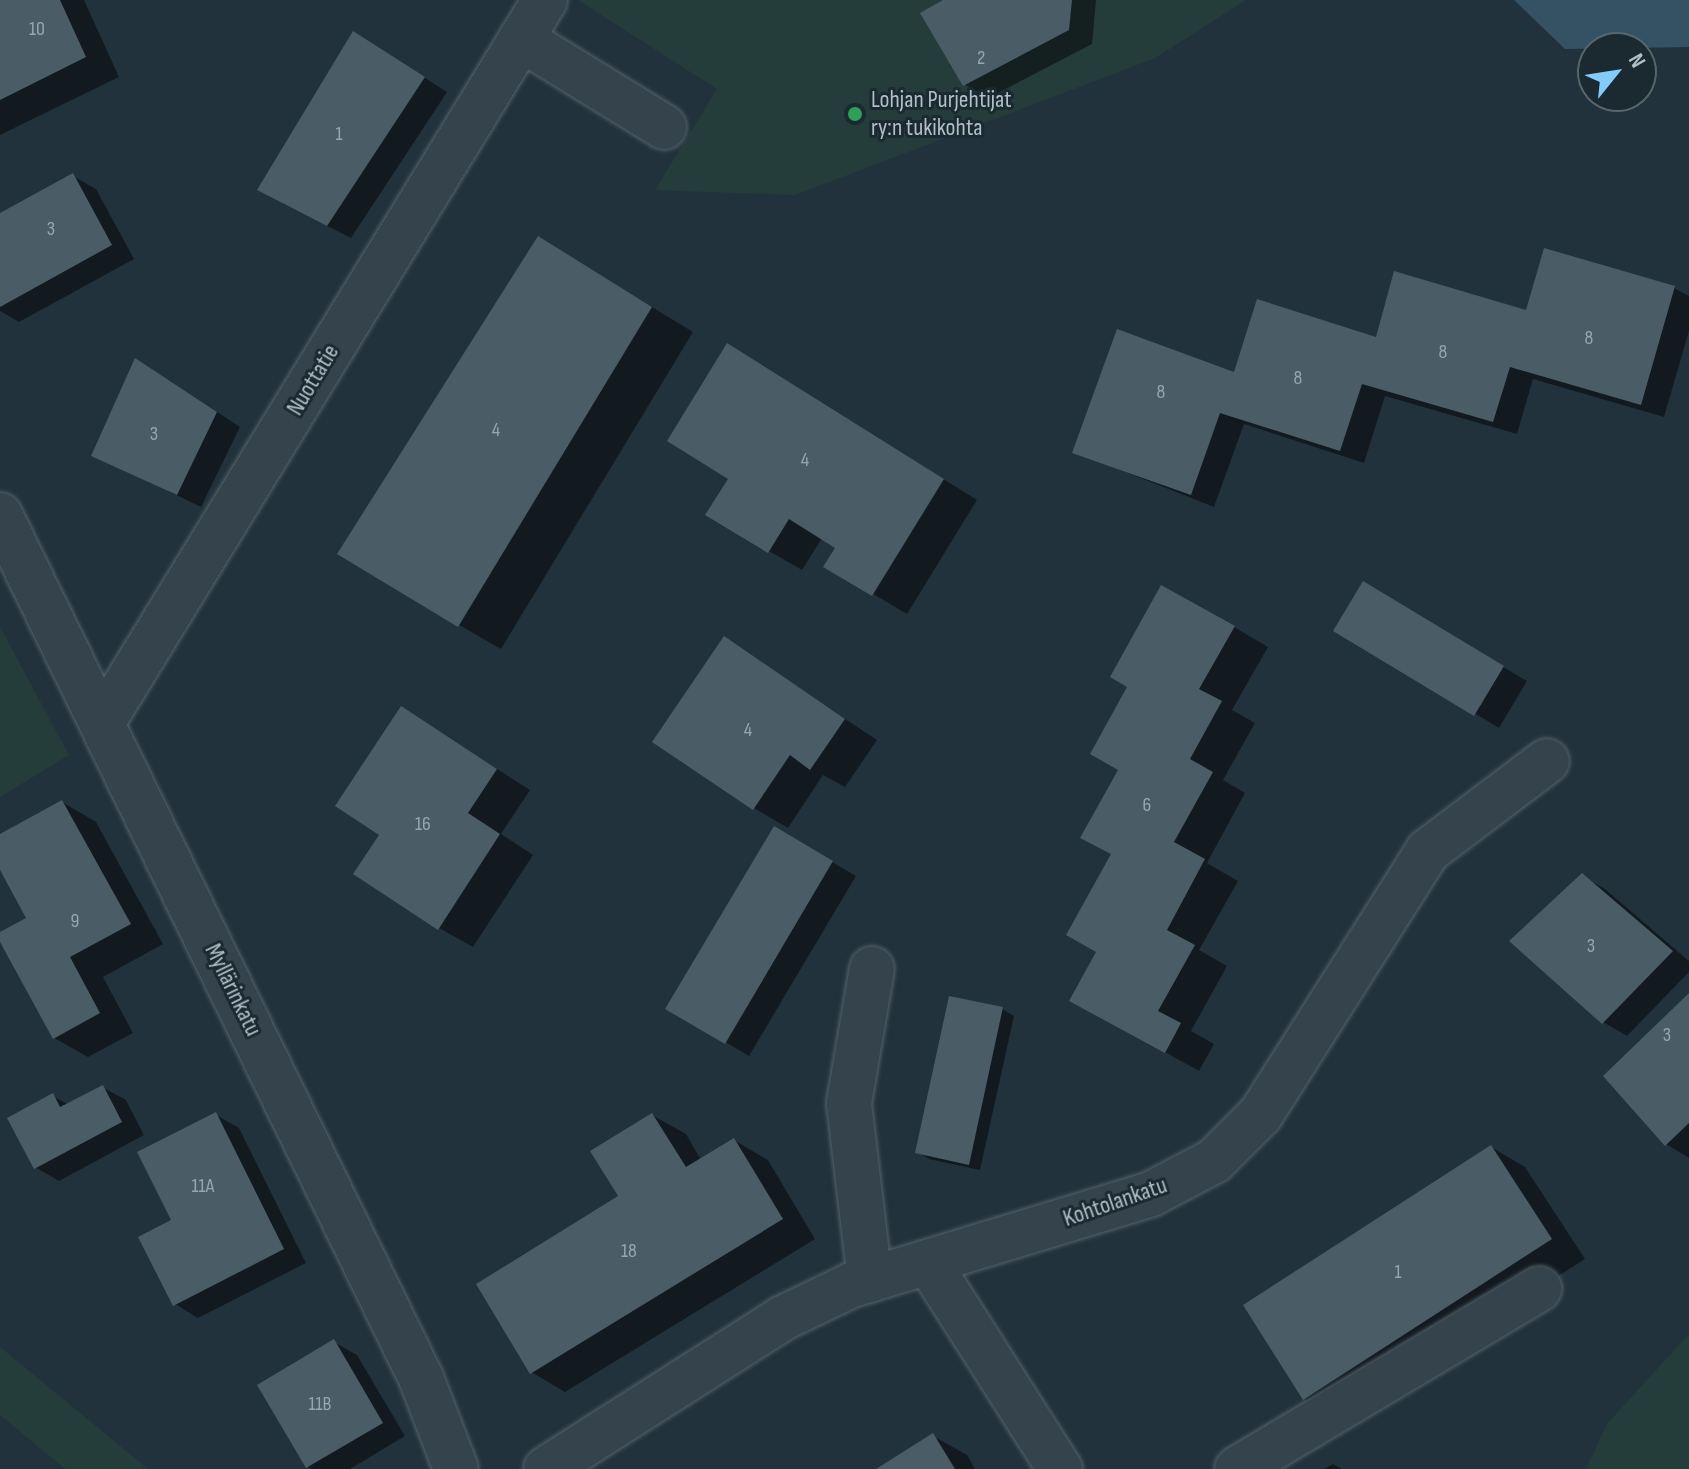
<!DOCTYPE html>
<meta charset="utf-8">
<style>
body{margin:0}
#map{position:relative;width:1689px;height:1469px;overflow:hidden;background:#22323c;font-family:"Sofia Sans Condensed",sans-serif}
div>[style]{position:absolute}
.green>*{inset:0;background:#243d3a}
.water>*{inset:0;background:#355264}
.shadow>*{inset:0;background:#0007}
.building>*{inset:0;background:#4a5d67}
.roads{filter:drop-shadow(0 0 2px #54626a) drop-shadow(0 0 2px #54626a)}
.minor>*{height:44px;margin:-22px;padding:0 22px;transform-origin:22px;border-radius:22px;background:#35444c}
.dots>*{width:22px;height:22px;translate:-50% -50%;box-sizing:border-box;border:4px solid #1b2931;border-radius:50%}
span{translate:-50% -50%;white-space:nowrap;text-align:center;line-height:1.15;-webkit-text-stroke:6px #1b2931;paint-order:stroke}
.number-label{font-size:20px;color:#97a6b0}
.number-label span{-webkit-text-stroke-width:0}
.poi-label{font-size:24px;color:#b1bfc8}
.left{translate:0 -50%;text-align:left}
.street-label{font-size:24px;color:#b1bfc8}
.north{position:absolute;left:1577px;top:32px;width:80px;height:80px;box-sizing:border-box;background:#1b2931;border:2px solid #57656d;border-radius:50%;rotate:60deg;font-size:22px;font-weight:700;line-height:32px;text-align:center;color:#b1bfc8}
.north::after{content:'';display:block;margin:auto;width:28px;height:36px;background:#83cbfb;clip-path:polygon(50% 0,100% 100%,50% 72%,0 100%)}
</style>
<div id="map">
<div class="green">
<i style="clip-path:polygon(578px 0,1246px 0,1155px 58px,795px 195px,655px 190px,717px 89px)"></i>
<i style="clip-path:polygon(0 627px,69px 755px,0 797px)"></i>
<i style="clip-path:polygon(1689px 1334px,1689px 1469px,1586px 1469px,1607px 1424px)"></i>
<i style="clip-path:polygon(0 1347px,148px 1469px,65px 1469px,0 1415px)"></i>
</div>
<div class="water">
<i style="clip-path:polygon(1514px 0,1689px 0,1689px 47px,1565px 49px)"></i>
</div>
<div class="shadow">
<i style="clip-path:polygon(0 0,84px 0,119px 77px,0 135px)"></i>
<i style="clip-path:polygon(948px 0,1096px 0,1092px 44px,988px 98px,964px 84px)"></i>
<i style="clip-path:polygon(377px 47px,447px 92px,351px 238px,282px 203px)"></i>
<i style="clip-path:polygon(73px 176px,96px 189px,134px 259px,19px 322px,0 311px,0 215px)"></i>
<i style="clip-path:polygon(580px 263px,693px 332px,501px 649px,459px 625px)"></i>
<i style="clip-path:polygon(1674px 288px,1689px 296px,1689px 331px,1664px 417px,1533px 379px,1517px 434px,1385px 396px,1364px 463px,1244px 424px,1214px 507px,1075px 452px,1236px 375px,1378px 339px)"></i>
<i style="clip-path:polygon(762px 365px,977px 500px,907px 614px,826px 566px,838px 547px,822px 538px,802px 570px,769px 551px,730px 479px)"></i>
<i style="clip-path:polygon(159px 374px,240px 427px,201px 507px,94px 455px)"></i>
<i style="clip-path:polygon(1387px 597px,1527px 681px,1499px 728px,1336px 630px)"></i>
<i style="clip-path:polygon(1234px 627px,1268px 647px,1232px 710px,1255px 723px,1223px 780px,1245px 793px,1207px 863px,1238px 881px,1199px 950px,1227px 966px,1191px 1031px,1214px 1044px,1199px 1071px,1105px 1019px,1098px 952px,1114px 854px,1083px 837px)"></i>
<i style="clip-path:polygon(724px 639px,877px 740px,845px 787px,823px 775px,788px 828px,754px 808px)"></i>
<i style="clip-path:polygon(402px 708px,530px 790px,501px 834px,533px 855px,473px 947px,439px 928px)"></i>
<i style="clip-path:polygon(62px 802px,96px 822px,163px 944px,103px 977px,133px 1033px,88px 1057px,54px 1038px,0 938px,29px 919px,0 865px,0 836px)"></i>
<i style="clip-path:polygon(774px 828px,856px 876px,749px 1056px,668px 1008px)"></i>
<i style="clip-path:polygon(1582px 876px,1605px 889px,1689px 961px,1689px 972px,1627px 1036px,1603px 1022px)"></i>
<i style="clip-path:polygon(1689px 996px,1689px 1158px,1666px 1144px)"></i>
<i style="clip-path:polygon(1002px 1009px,1014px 1016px,980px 1170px,929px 1159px,918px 1152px)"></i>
<i style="clip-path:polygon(102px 1087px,126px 1100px,144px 1135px,59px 1181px,35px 1167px,53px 1096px,69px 1105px)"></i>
<i style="clip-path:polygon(216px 1115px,239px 1128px,306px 1263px,198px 1318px,175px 1304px,174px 1221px)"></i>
<i style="clip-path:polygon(652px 1115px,686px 1134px,701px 1160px,734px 1140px,768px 1160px,815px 1239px,565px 1392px,531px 1372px,621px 1197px)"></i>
<i style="clip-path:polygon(1491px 1147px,1525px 1167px,1585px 1259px,1338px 1418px,1305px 1399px)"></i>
<i style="clip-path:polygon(334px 1342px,357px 1355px,405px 1436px,350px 1469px,312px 1469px,308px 1467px)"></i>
<i style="clip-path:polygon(933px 1436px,967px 1455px,975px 1469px,880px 1469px)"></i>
<i style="clip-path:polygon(1333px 1464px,1342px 1469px,1324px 1469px)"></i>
</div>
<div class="building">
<i style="clip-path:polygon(0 0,60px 0,86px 57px,0 100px)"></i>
<i style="clip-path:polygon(943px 0,1072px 0,1069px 30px,963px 86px,920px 13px)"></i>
<i style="clip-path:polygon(353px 31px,425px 77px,327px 226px,257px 190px)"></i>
<i style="clip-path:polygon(73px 173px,112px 245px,0 307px,0 213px)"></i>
<i style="clip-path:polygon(538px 236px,652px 307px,458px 627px,337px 554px)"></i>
<i style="clip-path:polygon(1544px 248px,1675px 286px,1641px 405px,1510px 367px,1493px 422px,1362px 384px,1340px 451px,1220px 413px,1191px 495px,1072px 453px,1117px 329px,1234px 372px,1257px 299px,1376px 337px,1394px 271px,1526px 310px)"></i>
<i style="clip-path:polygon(727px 343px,944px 479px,872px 596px,823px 567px,835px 548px,789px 519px,768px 553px,705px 515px,728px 479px,667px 441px)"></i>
<i style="clip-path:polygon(135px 358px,217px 412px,177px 495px,91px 456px)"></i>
<i style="clip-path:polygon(1363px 581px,1504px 666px,1474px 716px,1333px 631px)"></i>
<i style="clip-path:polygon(1161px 585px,1235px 626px,1199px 689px,1222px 701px,1190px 759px,1213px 772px,1174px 842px,1205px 859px,1167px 930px,1195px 945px,1158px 1011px,1181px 1023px,1165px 1053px,1069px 1001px,1096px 952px,1066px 935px,1111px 854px,1080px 838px,1118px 770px,1090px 754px,1127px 687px,1110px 677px)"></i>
<i style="clip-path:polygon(724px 636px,845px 719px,810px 770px,790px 755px,753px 810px,652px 742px)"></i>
<i style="clip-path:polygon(401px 706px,497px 769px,468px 813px,500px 834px,438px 930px,353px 874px,379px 835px,335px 806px)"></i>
<i style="clip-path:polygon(62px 800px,131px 924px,70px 957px,100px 1013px,53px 1039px,0 942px,0 932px,26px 918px,0 870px,0 834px)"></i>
<i style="clip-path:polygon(774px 826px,833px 861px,725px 1044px,665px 1009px)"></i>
<i style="clip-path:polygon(1582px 873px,1673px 951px,1602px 1024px,1509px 941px)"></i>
<i style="clip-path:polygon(1689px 993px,1689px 1123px,1665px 1146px,1603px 1076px)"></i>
<i style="clip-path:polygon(949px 996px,1003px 1007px,969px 1165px,915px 1153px)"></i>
<i style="clip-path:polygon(103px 1085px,122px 1122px,34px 1169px,7px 1118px,53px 1093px,60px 1107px)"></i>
<i style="clip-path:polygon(216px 1112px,284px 1249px,173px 1306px,138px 1237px,171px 1220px,137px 1152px)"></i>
<i style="clip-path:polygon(652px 1113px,686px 1167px,734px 1138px,783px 1219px,530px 1374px,476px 1284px,618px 1196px,590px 1151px)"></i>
<i style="clip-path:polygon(1491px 1145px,1552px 1239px,1303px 1400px,1243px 1305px)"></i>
<i style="clip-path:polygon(334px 1339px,383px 1423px,306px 1468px,257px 1385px)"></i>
<i style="clip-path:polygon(933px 1433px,955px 1469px,876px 1469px)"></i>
</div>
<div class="roads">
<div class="minor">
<i style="left:521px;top:39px;width:168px;rotate:31.6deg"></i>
<i style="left:0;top:515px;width:960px;rotate:64deg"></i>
<i style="left:421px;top:1378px;width:97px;rotate:69deg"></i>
<i style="left:104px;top:720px;width:844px;rotate:-58.51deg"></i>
<i style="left:928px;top:1262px;width:246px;rotate:57.5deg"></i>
<i style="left:870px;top:1280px;width:178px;rotate:-96.8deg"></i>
<i style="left:849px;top:1103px;width:136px;rotate:-80.3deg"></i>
<i style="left:546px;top:1469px;width:281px;rotate:-32.5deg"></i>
<i style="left:783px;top:1318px;width:76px;rotate:-25.6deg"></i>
<i style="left:852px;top:1285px;width:313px;rotate:-16.9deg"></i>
<i style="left:1151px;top:1194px;width:71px;rotate:-27.6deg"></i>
<i style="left:1214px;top:1161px;width:66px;rotate:-45deg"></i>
<i style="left:1261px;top:1114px;width:312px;rotate:-57.6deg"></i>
<i style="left:1428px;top:851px;width:149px;rotate:-37.1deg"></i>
<i style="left:1237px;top:1469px;width:352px;rotate:-30.8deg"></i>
</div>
</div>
<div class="dots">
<i style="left:855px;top:114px;background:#2e9e5b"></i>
</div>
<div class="number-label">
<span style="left:37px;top:29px">10</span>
<span style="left:981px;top:58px">2</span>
<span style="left:339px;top:134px">1</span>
<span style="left:51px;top:229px">3</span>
<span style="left:1589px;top:338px">8</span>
<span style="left:1443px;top:352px">8</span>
<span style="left:1298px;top:378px">8</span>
<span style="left:1161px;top:392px">8</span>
<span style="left:496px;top:430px">4</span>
<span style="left:154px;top:434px">3</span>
<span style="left:805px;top:460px">4</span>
<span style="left:748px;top:730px">4</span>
<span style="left:1147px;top:805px">6</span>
<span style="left:423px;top:824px">16</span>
<span style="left:75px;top:921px">9</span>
<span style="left:1591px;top:946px">3</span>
<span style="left:1667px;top:1035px">3</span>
<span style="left:203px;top:1186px">11A</span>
<span style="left:629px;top:1251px">18</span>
<span style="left:1398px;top:1272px">1</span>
<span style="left:320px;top:1404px">11B</span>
</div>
<div class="poi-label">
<span class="left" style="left:871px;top:114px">Lohjan Purjehtijat<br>ry:n tukikohta</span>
</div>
<div class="street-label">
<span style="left:313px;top:380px;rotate:-59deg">Nuottatie</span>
<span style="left:233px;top:990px;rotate:64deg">Myllärinkatu</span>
<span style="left:1115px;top:1202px;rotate:-19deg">Kohtolankatu</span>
</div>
<div class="north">N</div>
</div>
